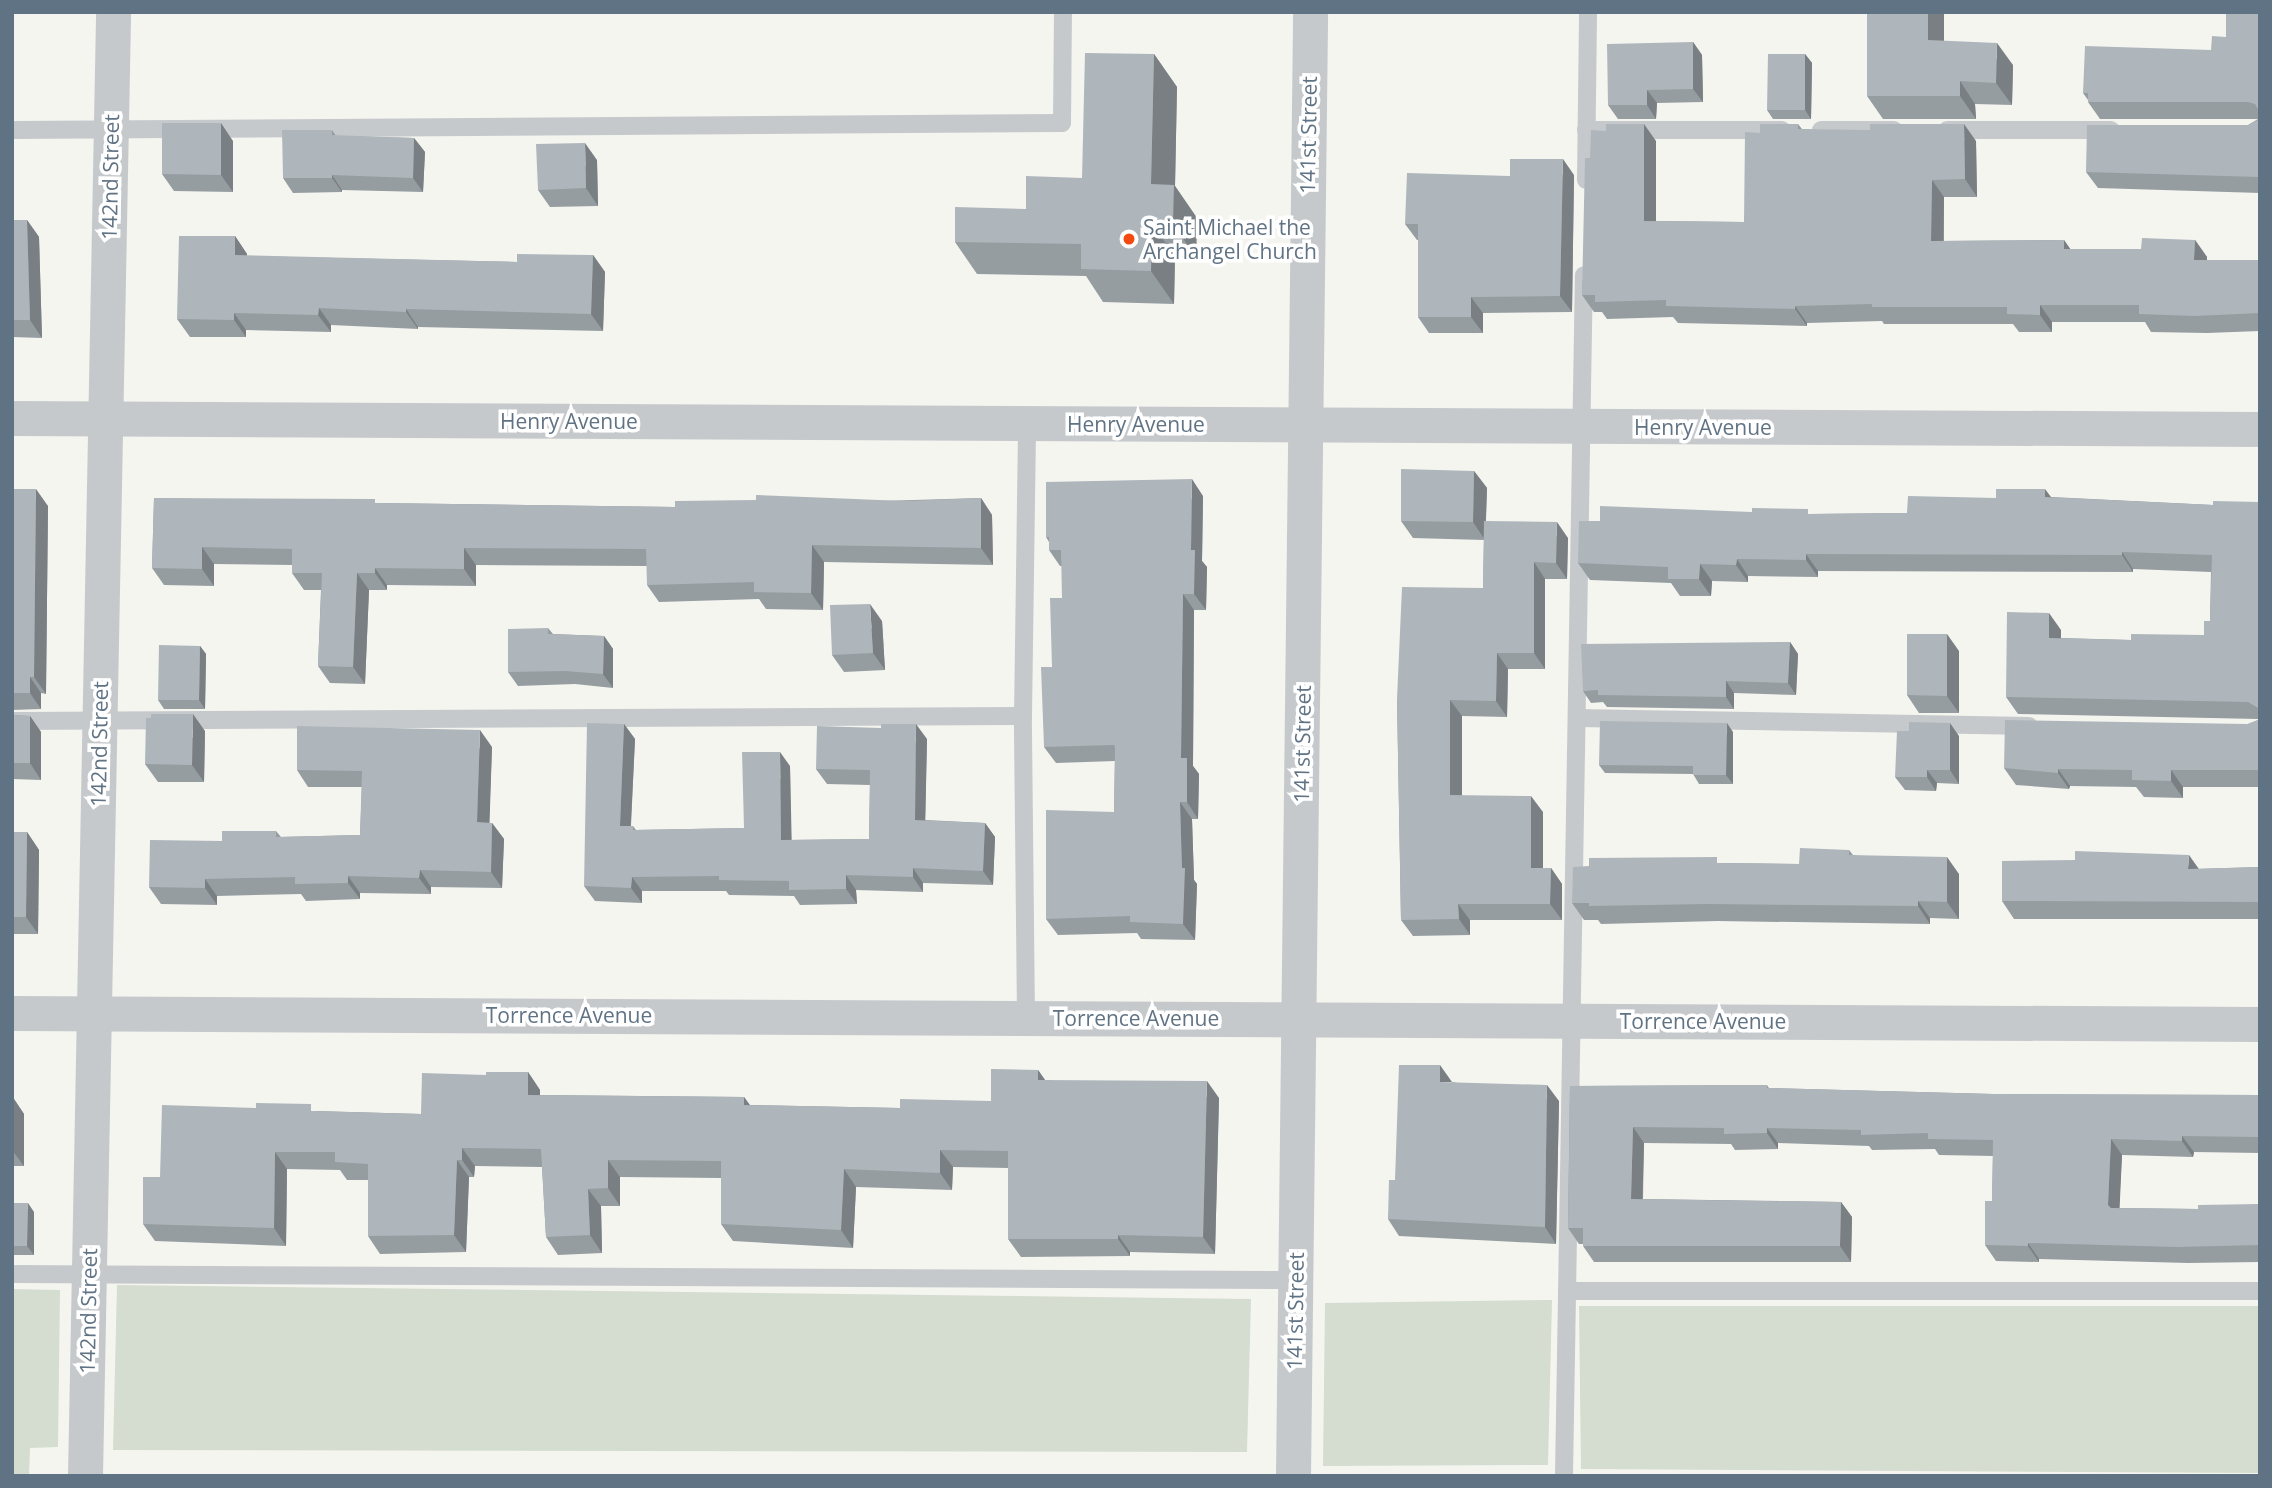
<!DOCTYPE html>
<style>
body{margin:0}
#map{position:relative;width:2272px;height:1488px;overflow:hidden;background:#f5f5f0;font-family:"Open Sans",sans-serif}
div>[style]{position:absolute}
.green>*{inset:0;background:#d5dcd0}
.service>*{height:18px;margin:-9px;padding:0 9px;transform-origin:9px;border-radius:9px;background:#c6c9cc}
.minor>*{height:35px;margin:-17.5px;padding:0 17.5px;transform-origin:17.5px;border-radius:17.5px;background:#c6c9cc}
.wall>*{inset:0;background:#969da1}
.shaded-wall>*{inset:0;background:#7a7f83}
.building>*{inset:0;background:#aeb6bb}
.dots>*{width:19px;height:19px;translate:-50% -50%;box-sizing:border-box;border:4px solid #fff;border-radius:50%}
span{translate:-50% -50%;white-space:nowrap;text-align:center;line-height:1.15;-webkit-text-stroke:7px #fff;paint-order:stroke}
.street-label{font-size:21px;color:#607384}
.poi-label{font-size:21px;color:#607384}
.left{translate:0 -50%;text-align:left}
.frame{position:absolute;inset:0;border:14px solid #607384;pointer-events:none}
</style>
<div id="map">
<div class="green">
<i style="clip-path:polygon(117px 1285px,1251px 1299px,1247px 1452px,113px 1450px)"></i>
<i style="clip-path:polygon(12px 1289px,60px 1290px,58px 1447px,30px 1448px,29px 1476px,12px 1476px)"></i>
<i style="clip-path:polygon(1552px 1300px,1548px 1465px,1323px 1466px,1325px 1303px)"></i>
<i style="clip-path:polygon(1579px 1306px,2260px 1306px,2260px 1473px,1581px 1469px)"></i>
</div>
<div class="service">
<i style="left:12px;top:130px;width:1050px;rotate:-0.38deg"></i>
<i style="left:1062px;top:123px;width:111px;rotate:-89.5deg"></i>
<i style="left:1586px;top:130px;width:196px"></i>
<i style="left:1821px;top:130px;width:73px"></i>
<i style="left:1947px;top:130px;width:164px"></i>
<i style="left:1586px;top:180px;width:168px;rotate:-89.3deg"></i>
<i style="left:1577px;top:718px;width:452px;rotate:1deg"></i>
<i style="left:12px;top:721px;width:1011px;rotate:-0.28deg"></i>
<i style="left:1026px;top:1018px;width:302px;rotate:-90.6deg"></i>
<i style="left:1023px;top:716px;width:293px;rotate:-89.2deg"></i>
<i style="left:12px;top:1274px;width:1284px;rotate:0.27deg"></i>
<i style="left:1567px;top:1291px;width:693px"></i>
<i style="left:1564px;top:1476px;width:1201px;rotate:-89.05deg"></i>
</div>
<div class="minor">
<i style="left:12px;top:418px;width:2248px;rotate:0.28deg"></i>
<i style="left:12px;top:1013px;width:2248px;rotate:0.28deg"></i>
<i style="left:85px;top:1476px;width:1464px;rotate:-88.9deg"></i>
<i style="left:1293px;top:1476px;width:1464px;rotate:-89.33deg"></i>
</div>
<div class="wall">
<i style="clip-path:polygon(1944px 12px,1944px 41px,2013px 65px,2012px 105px,1975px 104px,1976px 119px,1883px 119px,1867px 96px)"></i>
<i style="clip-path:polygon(2260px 12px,2260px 193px,2098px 188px,2086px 172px,2248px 125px,2258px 119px,2100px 119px,2088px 102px,2088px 100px,2083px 93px,2211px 50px,2226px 37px)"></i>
<i style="clip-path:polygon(1693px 42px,1702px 55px,1703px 102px,1657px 103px,1656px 119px,1618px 119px,1608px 105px)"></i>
<i style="clip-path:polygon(1154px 54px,1177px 87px,1175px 186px,1197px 218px,1196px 257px,1175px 256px,1174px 304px,1103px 302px,1086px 276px,977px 274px,955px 242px,1026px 209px,1082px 178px)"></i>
<i style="clip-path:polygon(1805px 54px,1812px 63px,1811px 119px,1773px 119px,1767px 110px)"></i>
<i style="clip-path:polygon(1798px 124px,1802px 129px,1976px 141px,1977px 197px,1944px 197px,1944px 241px,2064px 240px,2070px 249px,2141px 249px,2195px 240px,2207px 257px,2207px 260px,2260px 260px,2260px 331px,2207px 333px,2151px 332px,2145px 322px,2052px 322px,2052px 332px,2019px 332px,2013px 324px,1884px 324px,1882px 321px,1807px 323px,1807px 326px,1678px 323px,1673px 317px,1607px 319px,1602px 312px,1594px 312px,1582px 295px,1590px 158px,1606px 131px,1656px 141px,1656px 221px,1744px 222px,1760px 133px)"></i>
<i style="clip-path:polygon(332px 130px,336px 136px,414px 138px,425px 152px,423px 192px,342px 190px,342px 192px,293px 193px,283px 178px)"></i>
<i style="clip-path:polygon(233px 141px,233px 192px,174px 191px,162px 174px)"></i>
<i style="clip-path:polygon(597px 160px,598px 206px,550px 207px,538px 190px)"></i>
<i style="clip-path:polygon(1574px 175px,1572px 312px,1483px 313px,1483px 333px,1429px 333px,1418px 317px,1418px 240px,1417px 240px,1405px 224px,1510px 176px)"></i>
<i style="clip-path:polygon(12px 220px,27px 220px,39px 237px,42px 338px,12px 337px)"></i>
<i style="clip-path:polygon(235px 236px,247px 254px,247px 256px,517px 262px,593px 255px,605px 272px,603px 331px,418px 327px,418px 329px,331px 325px,331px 332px,246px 330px,246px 337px,190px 337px,177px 319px)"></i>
<i style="clip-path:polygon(1474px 471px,1487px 488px,1486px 521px,1568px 538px,1567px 579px,1545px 579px,1545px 669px,1508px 669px,1507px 717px,1462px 716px,1462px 796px,1543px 812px,1543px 868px,1551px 868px,1562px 884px,1562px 920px,1470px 920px,1470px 935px,1413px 936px,1401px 920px,1397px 699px,1483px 588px,1484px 540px,1413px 538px,1401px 521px)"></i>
<i style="clip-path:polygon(12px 489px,48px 506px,46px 694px,41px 693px,41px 709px,12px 710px)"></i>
<i style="clip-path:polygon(1203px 496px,1202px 561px,1207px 567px,1206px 610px,1194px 610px,1193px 766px,1199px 774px,1198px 819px,1192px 819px,1194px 880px,1197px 884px,1195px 940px,1141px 939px,1137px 933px,1058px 935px,1046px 919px,1114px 812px,1115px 761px,1056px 763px,1044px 747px,1052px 667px,1062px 598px,1062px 566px,1060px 566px,1049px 550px,1049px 542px,1046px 537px)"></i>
<i style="clip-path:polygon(2051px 497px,2213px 505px,2260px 502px,2260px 787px,2183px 787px,2183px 798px,2144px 797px,2136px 787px,2070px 786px,2069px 789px,2016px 785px,2004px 768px,2248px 724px,2258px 720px,2258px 719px,2018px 714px,2006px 697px,2061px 630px,2061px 638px,2131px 640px,2204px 635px,2210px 621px,2211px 572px,2133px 569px,2133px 572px,1818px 571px,1818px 577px,1748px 576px,1748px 582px,1712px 581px,1711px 596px,1680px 596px,1671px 583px,1590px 580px,1578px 563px,1600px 521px,1811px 514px,1907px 513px,1996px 498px)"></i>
<i style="clip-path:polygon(154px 498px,378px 503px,675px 507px,981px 498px,992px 515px,993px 565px,824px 562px,823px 610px,766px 609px,759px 599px,659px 602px,647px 585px,647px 566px,476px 565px,476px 586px,387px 585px,387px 590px,369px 590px,365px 684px,330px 683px,318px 666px,321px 590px,304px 590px,292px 573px,292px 565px,214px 564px,214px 586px,164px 585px,152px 568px)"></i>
<i style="clip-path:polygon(882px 621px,885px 670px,844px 672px,832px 655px)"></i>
<i style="clip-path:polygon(548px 628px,553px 634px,604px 636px,613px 649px,613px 688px,575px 684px,518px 686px,508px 672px)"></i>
<i style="clip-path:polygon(1790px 642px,1798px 654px,1796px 695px,1734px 693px,1734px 709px,1607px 707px,1603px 702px,1591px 703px,1583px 691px)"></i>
<i style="clip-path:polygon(200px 646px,206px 654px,205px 709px,164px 709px,158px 700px)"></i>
<i style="clip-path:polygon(1959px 651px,1959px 713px,1919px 713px,1907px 695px)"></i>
<i style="clip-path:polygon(12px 715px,30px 716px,41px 732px,41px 780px,12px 779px)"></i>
<i style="clip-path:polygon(624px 724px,635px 739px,631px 826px,633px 826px,636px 830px,744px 828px,790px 766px,791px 840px,869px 839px,870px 785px,827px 784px,816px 769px,927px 739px,925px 820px,985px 823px,995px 837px,993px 885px,923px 883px,923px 892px,856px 890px,857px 904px,800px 905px,794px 896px,729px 895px,726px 891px,642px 891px,642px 903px,595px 901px,584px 886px)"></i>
<i style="clip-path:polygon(205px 731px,204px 782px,158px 782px,145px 764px)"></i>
<i style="clip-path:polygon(1733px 732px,1733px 784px,1699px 784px,1693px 774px,1605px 773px,1599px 765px)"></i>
<i style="clip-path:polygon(1959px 736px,1959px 784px,1937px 783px,1936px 791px,1905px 790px,1895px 777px)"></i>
<i style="clip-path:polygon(492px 747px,489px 823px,492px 823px,504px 839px,502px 888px,431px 887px,431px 894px,360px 893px,360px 899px,306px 901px,301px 894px,217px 896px,217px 905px,161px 904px,149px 887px,222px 841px,276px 831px,281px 837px,360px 835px,362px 787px,308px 787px,297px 770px)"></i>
<i style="clip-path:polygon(12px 832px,27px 832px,39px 850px,38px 934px,12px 934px)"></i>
<i style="clip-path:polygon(1849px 850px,1853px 855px,1959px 874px,1959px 919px,1930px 918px,1930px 924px,1718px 921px,1601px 924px,1598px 920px,1584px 920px,1572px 903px,1721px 863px,1799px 864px)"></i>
<i style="clip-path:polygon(2260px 867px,2260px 919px,2014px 919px,2002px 901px,2198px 869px)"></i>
<i style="clip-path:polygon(1038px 1070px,1045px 1080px,1219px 1098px,1215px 1254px,1130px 1252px,1130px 1256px,1021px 1257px,1008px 1239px,1008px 1168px,953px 1167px,952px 1190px,856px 1187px,853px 1248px,733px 1241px,721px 1224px,721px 1178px,620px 1177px,620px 1206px,601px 1206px,602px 1253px,558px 1255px,546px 1237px,542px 1167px,475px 1166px,474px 1177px,469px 1177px,466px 1252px,380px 1254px,368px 1236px,368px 1180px,347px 1180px,340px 1170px,287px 1169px,286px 1246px,155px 1241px,143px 1224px,160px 1177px,316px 1111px,421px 1114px,486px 1075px,528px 1072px,540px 1090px,540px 1095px,744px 1097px,750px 1105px,900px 1108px,991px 1101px)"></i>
<i style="clip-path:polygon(1452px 1082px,1559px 1101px,1556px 1244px,1399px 1236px,1388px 1219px,1395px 1180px)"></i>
<i style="clip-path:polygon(1767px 1085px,1769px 1088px,1993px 1094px,2260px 1095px,2260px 1153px,2194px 1152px,2193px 1157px,2122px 1155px,2119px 1208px,2198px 1209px,2260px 1204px,2260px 1262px,2188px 1263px,2039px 1259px,2039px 1262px,1996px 1261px,1985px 1245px,1992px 1201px,1993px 1156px,1939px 1155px,1935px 1149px,1872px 1150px,1869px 1146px,1778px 1143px,1778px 1149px,1735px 1150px,1731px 1144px,1644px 1143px,1643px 1199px,1841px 1202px,1852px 1217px,1851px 1262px,1594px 1262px,1583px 1246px,1583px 1244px,1579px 1244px,1568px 1228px,1570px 1086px)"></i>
<i style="clip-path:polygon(12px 1096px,24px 1114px,24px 1166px,12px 1166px)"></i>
<i style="clip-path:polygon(12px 1203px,34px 1212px,34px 1255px,12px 1255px)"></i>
</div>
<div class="shaded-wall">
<i style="clip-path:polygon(1928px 12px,1944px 12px,1944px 63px,1928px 40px)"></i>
<i style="clip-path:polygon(1693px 42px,1702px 55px,1703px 102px,1693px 89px)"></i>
<i style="clip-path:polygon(1997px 43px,2013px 65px,2012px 105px,1996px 83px)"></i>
<i style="clip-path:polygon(1154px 54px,1177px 87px,1175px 186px,1197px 218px,1196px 257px,1173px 224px,1151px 184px)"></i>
<i style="clip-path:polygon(1805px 54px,1812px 63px,1811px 119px,1805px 110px)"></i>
<i style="clip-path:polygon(1960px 81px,1975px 104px,1976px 119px,1960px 96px)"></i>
<i style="clip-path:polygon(1647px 90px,1657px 103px,1656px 119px,1647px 105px)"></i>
<i style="clip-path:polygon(221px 123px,233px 141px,233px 192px,221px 175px)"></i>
<i style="clip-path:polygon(1644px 124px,1656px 141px,1656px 238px,1644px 221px)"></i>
<i style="clip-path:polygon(1964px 124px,1976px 141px,1977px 197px,1965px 179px)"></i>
<i style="clip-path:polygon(414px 138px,425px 152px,423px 192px,413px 178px)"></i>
<i style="clip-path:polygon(585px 143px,597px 160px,598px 206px,586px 188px)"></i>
<i style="clip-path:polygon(1563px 159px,1574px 175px,1572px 312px,1560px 296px)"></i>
<i style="clip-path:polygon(332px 175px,342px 190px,342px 192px,332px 178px)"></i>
<i style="clip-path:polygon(1932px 180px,1944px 197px,1943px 258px,1931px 241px)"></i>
<i style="clip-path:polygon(27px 220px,39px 237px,42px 338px,30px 320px)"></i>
<i style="clip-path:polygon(1152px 224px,1175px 256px,1174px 304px,1151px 271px)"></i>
<i style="clip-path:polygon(235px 236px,247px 254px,247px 273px,235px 255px)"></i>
<i style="clip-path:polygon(2064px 240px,2076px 257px,2064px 249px)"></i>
<i style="clip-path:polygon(2195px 240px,2207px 257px,2206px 278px,2194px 260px)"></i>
<i style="clip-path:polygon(593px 255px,605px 272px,603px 331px,591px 314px)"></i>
<i style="clip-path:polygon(1471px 297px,1483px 313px,1483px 333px,1471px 317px)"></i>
<i style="clip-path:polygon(2040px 305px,2052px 322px,2052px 332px,2040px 315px)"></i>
<i style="clip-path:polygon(1795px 306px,1807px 323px,1807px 326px,1795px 309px)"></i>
<i style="clip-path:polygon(319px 308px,331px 325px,331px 332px,318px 315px)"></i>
<i style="clip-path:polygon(406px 309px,418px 327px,418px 329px,406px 312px)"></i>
<i style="clip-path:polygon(234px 313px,246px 330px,246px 337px,234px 320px)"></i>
<i style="clip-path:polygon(1474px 471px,1487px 488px,1485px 540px,1473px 522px)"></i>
<i style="clip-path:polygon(1192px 479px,1203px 496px,1202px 561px,1207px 567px,1206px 610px,1194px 594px,1191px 550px)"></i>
<i style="clip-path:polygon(36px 489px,48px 506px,46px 694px,34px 677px)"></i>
<i style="clip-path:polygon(2045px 489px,2057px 505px,2045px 497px)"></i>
<i style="clip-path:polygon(981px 498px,992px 515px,993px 565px,981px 548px)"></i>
<i style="clip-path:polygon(1557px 522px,1568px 538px,1567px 579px,1556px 563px)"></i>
<i style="clip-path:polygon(812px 545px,824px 562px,823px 610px,811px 593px)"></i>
<i style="clip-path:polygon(202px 547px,214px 564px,214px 586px,202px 569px)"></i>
<i style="clip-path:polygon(464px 548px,476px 565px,476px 586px,464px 569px)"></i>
<i style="clip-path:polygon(2122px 552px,2133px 569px,2133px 572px,2122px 555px)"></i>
<i style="clip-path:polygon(1806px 554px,1818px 571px,1818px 577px,1806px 560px)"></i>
<i style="clip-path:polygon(1737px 559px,1748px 576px,1748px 582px,1736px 565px)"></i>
<i style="clip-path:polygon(1534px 562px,1545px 579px,1545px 669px,1534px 653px)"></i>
<i style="clip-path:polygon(1700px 564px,1712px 581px,1711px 596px,1699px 579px)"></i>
<i style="clip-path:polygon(375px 568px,387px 585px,387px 590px,375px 573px)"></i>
<i style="clip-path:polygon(357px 573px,369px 590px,365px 684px,353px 667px)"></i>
<i style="clip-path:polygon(1183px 594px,1194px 610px,1193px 766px,1199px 774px,1198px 819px,1187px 802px,1181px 758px)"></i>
<i style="clip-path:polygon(870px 604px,882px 621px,885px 670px,873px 653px)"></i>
<i style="clip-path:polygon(2049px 613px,2061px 630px,2061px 655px,2049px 638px)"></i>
<i style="clip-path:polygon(1947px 634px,1959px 651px,1959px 713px,1947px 696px)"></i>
<i style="clip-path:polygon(604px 636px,613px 649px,613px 688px,603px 674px)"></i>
<i style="clip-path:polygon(1790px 642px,1798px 654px,1796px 695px,1788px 683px)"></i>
<i style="clip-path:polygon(200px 646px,206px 654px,205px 709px,199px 700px)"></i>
<i style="clip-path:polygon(1497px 653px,1508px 669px,1507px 717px,1496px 701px)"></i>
<i style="clip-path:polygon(30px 677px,41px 693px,41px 709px,30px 693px)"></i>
<i style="clip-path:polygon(1726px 681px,1734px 693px,1734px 709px,1726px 697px)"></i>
<i style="clip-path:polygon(1450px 700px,1462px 716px,1462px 812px,1450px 795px)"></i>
<i style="clip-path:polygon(193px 714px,205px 731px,204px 782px,192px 765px)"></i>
<i style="clip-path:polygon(30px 716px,41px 732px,41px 780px,30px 763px)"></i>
<i style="clip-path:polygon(1727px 723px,1733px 732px,1733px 784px,1726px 775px)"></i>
<i style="clip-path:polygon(1950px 723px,1959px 736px,1959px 784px,1950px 770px)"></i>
<i style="clip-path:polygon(624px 724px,635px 739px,630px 840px,620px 826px)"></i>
<i style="clip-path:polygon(916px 724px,927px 739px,925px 835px,915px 820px)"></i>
<i style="clip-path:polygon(480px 730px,492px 747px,489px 839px,477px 822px)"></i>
<i style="clip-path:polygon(780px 752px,790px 766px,792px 855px,781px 840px)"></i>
<i style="clip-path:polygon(2058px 769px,2070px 786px,2069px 789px,2058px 773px)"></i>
<i style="clip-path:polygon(1927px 770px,1937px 783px,1936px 791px,1927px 777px)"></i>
<i style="clip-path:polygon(2171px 770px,2183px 787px,2183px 798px,2171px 781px)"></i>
<i style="clip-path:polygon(1531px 796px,1543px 812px,1543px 885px,1531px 868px)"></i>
<i style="clip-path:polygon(1180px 802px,1192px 819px,1194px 880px,1197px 884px,1195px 940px,1183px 924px)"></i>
<i style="clip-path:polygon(492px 823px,504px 839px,502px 888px,491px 872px)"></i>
<i style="clip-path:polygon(985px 823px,995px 837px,993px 885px,983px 871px)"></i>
<i style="clip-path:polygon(27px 832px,39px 850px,38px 934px,26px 917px)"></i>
<i style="clip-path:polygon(2189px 855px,2201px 872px,2188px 869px)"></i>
<i style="clip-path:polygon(1947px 857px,1959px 874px,1959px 919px,1947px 902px)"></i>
<i style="clip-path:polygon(913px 868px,923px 883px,923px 892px,913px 877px)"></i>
<i style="clip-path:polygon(1551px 868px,1562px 884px,1562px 920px,1550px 904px)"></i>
<i style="clip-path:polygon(420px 870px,431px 887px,431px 894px,419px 878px)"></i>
<i style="clip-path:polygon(846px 875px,856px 890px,857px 904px,846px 889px)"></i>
<i style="clip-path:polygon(348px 876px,360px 893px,360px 899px,348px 883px)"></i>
<i style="clip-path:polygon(632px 877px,642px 891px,642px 903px,631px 888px)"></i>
<i style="clip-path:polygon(205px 879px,217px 896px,217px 905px,205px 888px)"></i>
<i style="clip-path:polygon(1918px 901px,1930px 918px,1930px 924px,1918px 906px)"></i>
<i style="clip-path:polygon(1458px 904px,1470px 920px,1470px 935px,1459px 919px)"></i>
<i style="clip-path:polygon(1440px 1065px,1452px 1082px,1440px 1082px)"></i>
<i style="clip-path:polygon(1038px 1070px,1050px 1087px,1038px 1080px)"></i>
<i style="clip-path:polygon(528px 1072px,540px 1090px,540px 1112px,528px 1095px)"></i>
<i style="clip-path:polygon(1207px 1081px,1219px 1098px,1215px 1254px,1203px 1237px)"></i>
<i style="clip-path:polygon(1547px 1085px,1559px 1101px,1556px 1244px,1545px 1227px)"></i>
<i style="clip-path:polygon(12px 1096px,24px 1114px,24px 1166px,12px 1150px)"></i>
<i style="clip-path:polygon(744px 1097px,756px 1114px,744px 1105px)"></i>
<i style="clip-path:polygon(1633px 1127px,1644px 1143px,1642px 1214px,1631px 1199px)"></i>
<i style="clip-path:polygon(1767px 1128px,1778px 1143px,1778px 1149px,1767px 1133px)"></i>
<i style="clip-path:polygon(2182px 1136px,2194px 1152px,2193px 1157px,2182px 1141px)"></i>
<i style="clip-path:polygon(2111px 1139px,2122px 1155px,2119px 1221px,2108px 1205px)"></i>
<i style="clip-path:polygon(462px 1148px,475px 1166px,474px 1177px,462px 1160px)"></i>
<i style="clip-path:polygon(940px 1150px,953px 1167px,952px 1190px,940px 1173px)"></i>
<i style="clip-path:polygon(275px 1152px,287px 1169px,286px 1246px,274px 1228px)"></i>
<i style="clip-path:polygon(457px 1160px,469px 1177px,466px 1252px,454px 1235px)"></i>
<i style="clip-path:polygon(608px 1160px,620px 1177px,620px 1206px,608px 1188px)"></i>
<i style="clip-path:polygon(844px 1169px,856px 1187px,853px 1248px,841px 1230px)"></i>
<i style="clip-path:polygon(588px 1189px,601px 1206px,602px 1253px,590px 1235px)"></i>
<i style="clip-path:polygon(1841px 1202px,1852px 1217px,1851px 1262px,1840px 1246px)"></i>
<i style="clip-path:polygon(28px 1203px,34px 1212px,34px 1255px,27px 1246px)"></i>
<i style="clip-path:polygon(1118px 1235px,1130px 1252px,1130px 1256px,1118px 1239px)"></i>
<i style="clip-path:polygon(2028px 1243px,2039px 1259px,2039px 1262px,2028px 1246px)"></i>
</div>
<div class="building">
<i style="clip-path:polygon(1867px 12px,1928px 12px,1928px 40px,1997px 43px,1996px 83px,1960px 81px,1960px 96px,1867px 96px)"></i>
<i style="clip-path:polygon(2226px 12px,2260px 12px,2260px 177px,2086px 172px,2087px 125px,2248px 125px,2258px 120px,2260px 113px,2255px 104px,2248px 102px,2088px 102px,2088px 93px,2083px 93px,2085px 46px,2211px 50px,2212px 36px,2226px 37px)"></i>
<i style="clip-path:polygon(1693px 42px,1693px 89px,1647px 90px,1647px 105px,1608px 105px,1607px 44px)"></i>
<i style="clip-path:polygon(1085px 53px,1154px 54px,1151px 184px,1174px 185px,1173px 224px,1152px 224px,1151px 271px,1081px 269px,1081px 244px,955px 242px,955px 207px,1026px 209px,1026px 176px,1082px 178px)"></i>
<i style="clip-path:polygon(1768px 54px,1805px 54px,1805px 110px,1767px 110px)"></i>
<i style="clip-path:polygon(162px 123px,221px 123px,221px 175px,162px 174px)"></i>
<i style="clip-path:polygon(1606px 124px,1644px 124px,1644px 221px,1744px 222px,1745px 132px,1760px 133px,1760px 124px,1798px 124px,1798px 129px,1870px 130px,1870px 124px,1964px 124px,1965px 179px,1932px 180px,1931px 241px,2064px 240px,2064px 249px,2141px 249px,2142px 238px,2195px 240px,2194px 260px,2260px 260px,2260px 313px,2195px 316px,2139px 314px,2139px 305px,2040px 305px,2040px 315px,2007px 314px,2007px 307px,1872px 307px,1872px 304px,1795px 306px,1795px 309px,1666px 306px,1666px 300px,1595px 302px,1595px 295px,1582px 295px,1585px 158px,1590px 158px,1591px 130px,1606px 131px)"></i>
<i style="clip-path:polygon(282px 130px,332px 130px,332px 135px,414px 138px,413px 178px,332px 175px,332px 178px,283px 178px)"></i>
<i style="clip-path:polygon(585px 143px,586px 188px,538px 190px,536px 144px)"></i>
<i style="clip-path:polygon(1510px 159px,1563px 159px,1560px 296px,1471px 297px,1471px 317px,1418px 317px,1418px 224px,1405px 224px,1407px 173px,1510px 176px)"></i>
<i style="clip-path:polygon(12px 220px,27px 220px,30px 320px,12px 320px)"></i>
<i style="clip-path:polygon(179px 236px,235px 236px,235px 255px,517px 262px,517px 254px,593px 255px,591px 314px,406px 309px,406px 312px,319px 308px,318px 315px,234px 313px,234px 320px,177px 319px)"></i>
<i style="clip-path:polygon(1401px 469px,1474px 471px,1473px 522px,1401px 521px)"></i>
<i style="clip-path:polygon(1192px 479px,1191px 550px,1195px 550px,1194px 594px,1183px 594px,1181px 758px,1187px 758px,1187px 802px,1180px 802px,1182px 868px,1185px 868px,1183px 924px,1130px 922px,1130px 916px,1046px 919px,1046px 810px,1114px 812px,1115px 747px,1114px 745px,1044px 747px,1041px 667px,1052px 667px,1050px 598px,1062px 598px,1061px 550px,1049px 550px,1049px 537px,1046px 537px,1046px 482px)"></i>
<i style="clip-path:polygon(12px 489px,36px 489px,34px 677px,30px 677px,30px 693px,12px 693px)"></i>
<i style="clip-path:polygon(1996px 489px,2045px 489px,2045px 497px,2213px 505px,2213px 501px,2260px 502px,2260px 770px,2171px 770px,2171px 781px,2132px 780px,2132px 770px,2058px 769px,2058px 773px,2004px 768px,2005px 720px,2248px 724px,2258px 720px,2258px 708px,2248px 702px,2006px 697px,2007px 612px,2049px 613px,2049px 638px,2131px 640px,2131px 634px,2204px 635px,2204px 621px,2210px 621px,2212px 555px,2122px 552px,2122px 555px,1806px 554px,1806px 560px,1737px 559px,1736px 565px,1700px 564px,1699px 579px,1668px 579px,1668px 567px,1578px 563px,1579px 521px,1600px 521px,1600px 506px,1752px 512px,1752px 508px,1808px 509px,1808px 514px,1907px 513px,1908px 496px,1996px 498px)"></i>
<i style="clip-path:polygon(756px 495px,904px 501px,981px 498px,981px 548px,812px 545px,811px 593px,754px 592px,754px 582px,647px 585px,646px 549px,464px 548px,464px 569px,375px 568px,375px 573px,357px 573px,353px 667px,318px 666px,322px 573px,292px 573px,292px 549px,202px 547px,202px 569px,152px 568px,154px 498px,375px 499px,375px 503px,675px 507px,675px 501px,756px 500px)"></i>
<i style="clip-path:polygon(1484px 521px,1557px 522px,1556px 563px,1534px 562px,1534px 653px,1497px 653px,1496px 701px,1450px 700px,1450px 795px,1531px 796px,1531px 868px,1551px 868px,1550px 904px,1458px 904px,1459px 919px,1401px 920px,1397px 699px,1402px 587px,1483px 588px)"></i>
<i style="clip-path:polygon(870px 604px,873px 653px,832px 655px,830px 605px)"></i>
<i style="clip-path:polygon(548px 628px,548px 634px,604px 636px,603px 674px,565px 671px,508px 672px,508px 629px)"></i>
<i style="clip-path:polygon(1907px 634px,1947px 634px,1947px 696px,1907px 695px)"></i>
<i style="clip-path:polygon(1790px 642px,1788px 683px,1726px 681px,1726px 697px,1598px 695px,1598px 690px,1583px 691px,1581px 644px)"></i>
<i style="clip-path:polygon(159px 645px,200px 646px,199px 700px,158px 700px)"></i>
<i style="clip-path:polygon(151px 714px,193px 714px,192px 765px,145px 764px,146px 718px,151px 718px)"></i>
<i style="clip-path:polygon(12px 715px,30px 716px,30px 763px,12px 763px)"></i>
<i style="clip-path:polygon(1600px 721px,1727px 723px,1726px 775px,1693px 775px,1693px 766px,1599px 765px)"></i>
<i style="clip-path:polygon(1909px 722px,1950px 723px,1950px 770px,1927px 770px,1927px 777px,1895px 777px,1897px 731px,1909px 731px)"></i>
<i style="clip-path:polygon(587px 723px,624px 724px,620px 826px,633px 826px,633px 830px,744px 828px,742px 752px,780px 752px,781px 840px,869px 839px,870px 770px,816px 769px,817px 726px,881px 728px,881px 724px,916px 724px,915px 820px,985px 823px,983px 871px,913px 868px,913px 877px,846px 875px,846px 889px,789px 890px,789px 881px,719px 880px,719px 876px,632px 877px,631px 888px,584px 886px)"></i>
<i style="clip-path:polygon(297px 726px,480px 730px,477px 822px,492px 823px,491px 872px,420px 870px,419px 878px,348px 876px,348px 883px,295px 884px,295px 877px,205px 879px,205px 888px,149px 887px,150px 840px,222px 841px,222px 831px,276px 831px,276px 837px,360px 835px,362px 771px,297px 770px)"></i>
<i style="clip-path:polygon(12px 832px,27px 832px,26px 917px,12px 917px)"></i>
<i style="clip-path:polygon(1800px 848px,1849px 850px,1849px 855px,1947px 857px,1947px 902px,1918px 901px,1918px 906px,1706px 904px,1589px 906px,1589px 903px,1572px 903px,1573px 867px,1589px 866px,1589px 858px,1717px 857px,1717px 863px,1799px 864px)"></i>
<i style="clip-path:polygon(2075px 851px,2189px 855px,2188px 869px,2260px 867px,2260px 902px,2002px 901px,2002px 861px,2075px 860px)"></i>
<i style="clip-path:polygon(1399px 1065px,1440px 1065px,1440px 1082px,1547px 1085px,1545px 1227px,1388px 1219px,1389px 1180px,1395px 1180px)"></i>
<i style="clip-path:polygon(991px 1069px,1038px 1070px,1038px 1080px,1207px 1081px,1203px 1237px,1118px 1235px,1118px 1239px,1008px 1239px,1008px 1151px,940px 1150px,940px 1173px,844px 1169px,841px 1230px,721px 1224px,721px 1161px,608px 1160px,608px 1188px,588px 1189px,590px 1235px,546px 1237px,541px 1149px,462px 1148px,462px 1160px,457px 1160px,454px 1235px,368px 1236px,368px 1164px,335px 1162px,335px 1152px,275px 1152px,274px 1228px,143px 1224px,143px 1177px,160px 1177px,162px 1105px,256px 1108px,256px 1103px,311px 1104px,311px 1111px,421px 1114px,422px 1073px,486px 1075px,486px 1072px,528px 1072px,528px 1095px,744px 1097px,744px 1105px,900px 1108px,900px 1099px,991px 1101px)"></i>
<i style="clip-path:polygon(1767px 1085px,1767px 1088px,1993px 1094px,2260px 1095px,2260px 1137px,2182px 1136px,2182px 1141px,2111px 1139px,2108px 1205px,2111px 1208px,2198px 1209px,2198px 1205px,2260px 1204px,2260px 1245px,2177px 1247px,2028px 1243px,2028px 1246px,1985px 1245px,1985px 1201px,1992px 1201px,1993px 1140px,1928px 1139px,1928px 1133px,1861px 1135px,1861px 1130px,1767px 1128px,1767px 1133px,1724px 1134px,1724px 1128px,1633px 1127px,1631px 1199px,1841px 1202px,1840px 1246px,1583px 1246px,1583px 1228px,1568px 1228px,1570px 1086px)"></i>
<i style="clip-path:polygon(12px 1203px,28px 1203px,27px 1246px,12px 1246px)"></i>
</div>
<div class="dots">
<i style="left:1129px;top:239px;background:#f34a11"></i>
</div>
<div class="street-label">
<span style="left:1308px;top:135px;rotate:-89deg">141st Street</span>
<span style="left:110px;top:177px;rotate:-89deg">142nd Street</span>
<span style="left:569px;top:421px">Henry Avenue</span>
<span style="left:1136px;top:424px">Henry Avenue</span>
<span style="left:1703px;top:427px">Henry Avenue</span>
<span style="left:99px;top:744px;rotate:-89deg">142nd Street</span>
<span style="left:1302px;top:744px;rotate:-89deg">141st Street</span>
<span style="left:569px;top:1015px">Torrence Avenue</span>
<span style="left:1136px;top:1018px">Torrence Avenue</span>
<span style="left:1703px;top:1021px">Torrence Avenue</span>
<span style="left:88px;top:1311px;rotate:-89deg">142nd Street</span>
<span style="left:1295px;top:1311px;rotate:-89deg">141st Street</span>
</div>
<div class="poi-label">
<span class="left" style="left:1143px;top:239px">Saint Michael the<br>Archangel Church</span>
</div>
<div class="frame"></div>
</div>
